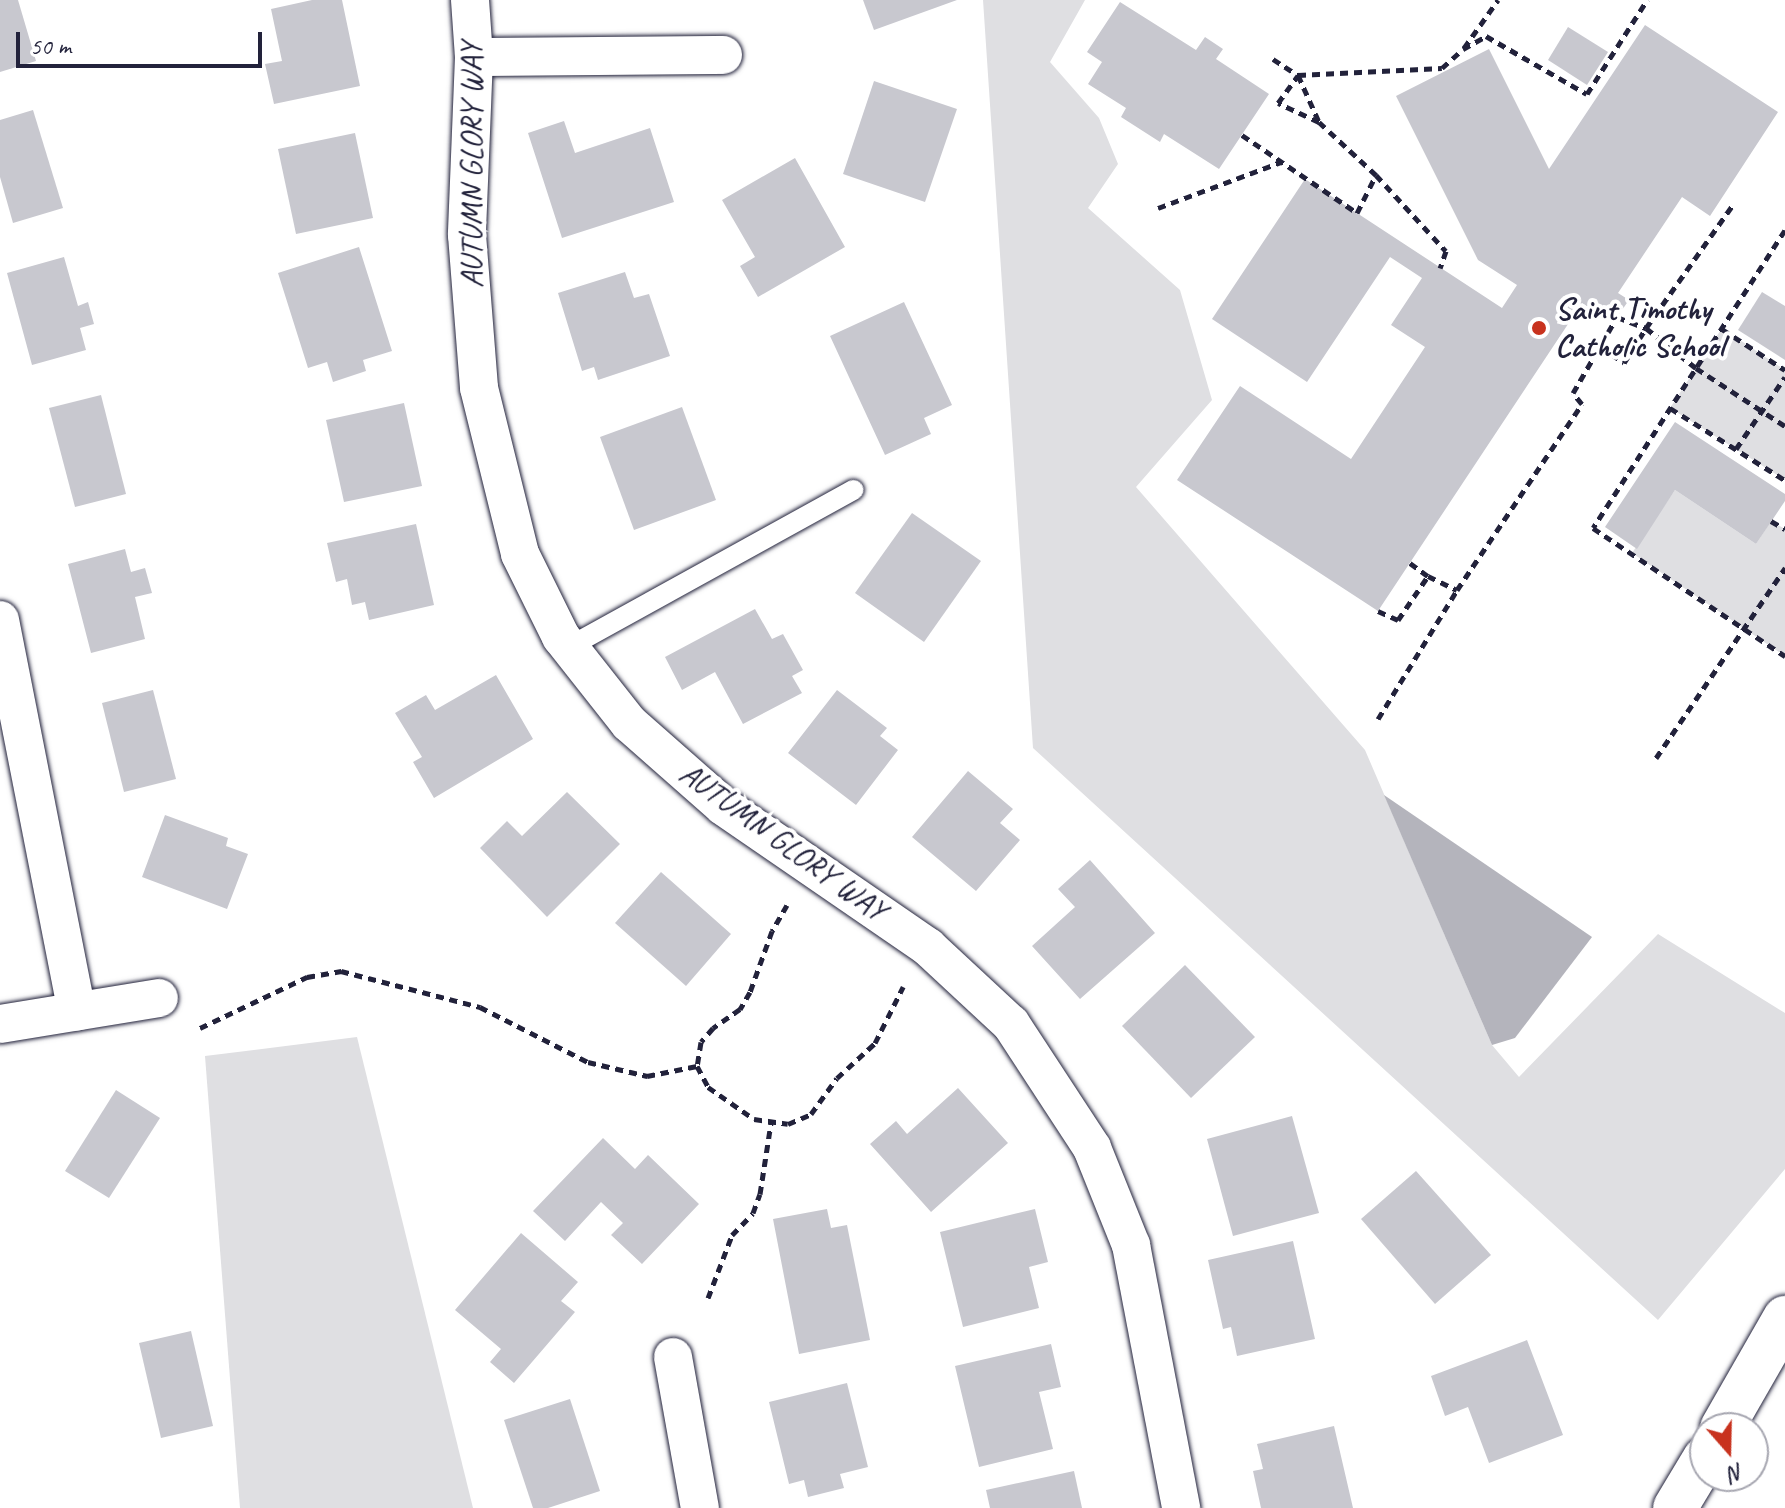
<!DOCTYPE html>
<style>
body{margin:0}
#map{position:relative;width:1785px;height:1508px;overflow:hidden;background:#fff;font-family:Caveat,sans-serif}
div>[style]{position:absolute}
.green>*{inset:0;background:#dfdfe2}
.water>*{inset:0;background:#b4b4bc}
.building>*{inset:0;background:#c8c8cf}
.path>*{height:5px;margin-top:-2.5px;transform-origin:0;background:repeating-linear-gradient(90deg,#22223b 0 8px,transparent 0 14px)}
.roads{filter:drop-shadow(0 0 2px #22223b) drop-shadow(0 0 2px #22223b)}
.lane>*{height:20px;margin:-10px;padding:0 10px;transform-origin:10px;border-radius:10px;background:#fff}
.street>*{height:38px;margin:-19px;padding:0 19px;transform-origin:19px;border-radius:19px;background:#fff}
.secondary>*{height:44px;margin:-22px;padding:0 22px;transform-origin:22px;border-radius:22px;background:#fff}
.dots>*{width:22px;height:22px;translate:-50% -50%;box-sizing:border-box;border:4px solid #fff;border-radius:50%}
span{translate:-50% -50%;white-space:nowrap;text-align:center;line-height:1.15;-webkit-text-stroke:8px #fff;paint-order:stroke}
.street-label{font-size:32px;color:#22223b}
.poi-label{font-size:32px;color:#22223b;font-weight:700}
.left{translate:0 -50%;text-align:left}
.north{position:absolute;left:1689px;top:1412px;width:80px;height:80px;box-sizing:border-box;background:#fff;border:2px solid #a7a7b1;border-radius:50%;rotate:160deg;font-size:22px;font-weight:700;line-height:32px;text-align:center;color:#22223b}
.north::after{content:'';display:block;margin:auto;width:28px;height:36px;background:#c8321e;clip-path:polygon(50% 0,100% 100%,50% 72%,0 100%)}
.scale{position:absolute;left:16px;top:32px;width:246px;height:36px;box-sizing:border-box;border:4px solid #22223b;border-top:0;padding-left:10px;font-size:24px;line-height:28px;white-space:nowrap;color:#22223b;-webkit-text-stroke:6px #fff;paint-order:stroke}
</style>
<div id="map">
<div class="green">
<i style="clip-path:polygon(983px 0,1085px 0,1050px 62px,1099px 118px,1118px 164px,1088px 208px,1180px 290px,1212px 400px,1136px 487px,1365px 750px,1492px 1045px,1519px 1077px,1658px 934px,1785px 1013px,1785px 1169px,1658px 1320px,1033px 748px)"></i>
<i style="clip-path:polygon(1722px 328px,1785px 370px,1785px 480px,1670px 408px)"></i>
<i style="clip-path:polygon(1675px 490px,1756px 544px,1771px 521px,1785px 529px,1785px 656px,1632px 553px)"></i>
<i style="clip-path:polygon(357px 1037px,473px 1508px,240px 1508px,205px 1056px)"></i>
</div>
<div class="water">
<i style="clip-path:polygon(1384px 795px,1592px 937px,1515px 1038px,1492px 1045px)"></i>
</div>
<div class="building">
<i style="clip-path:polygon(0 0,18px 0,36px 61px,0 72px)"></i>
<i style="clip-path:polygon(312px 0,342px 0,360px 86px,274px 104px,265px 64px,282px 61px,271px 9px)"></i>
<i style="clip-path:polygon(863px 0,957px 0,874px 30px)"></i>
<i style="clip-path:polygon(1120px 2px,1196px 50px,1205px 37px,1223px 49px,1216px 59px,1269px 94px,1219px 169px,1164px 134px,1160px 142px,1121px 117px,1126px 108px,1088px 84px,1102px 62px,1087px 52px)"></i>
<i style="clip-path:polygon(1645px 25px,1778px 112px,1710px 216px,1682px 197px,1618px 293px,1629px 300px,1613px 323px,1582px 303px,1378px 611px,1177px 480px,1240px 386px,1351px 459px,1425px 347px,1391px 325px,1422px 278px,1390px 257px,1307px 382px,1212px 319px,1305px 179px,1502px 308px,1517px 285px,1478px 260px,1396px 96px,1489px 49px,1549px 169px)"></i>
<i style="clip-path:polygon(1568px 27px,1608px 52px,1587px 85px,1548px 60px)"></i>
<i style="clip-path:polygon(874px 81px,957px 109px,925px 202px,843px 174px)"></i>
<i style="clip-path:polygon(33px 110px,63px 208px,13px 223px,0 177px,0 120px)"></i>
<i style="clip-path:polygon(564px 121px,575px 153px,650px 128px,674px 202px,562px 238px,528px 133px)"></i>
<i style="clip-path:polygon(355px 133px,373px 218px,296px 234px,278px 149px)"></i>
<i style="clip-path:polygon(795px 158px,845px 247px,758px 297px,740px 266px,755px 257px,722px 200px)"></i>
<i style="clip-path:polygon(359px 247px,392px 351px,363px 360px,366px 371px,333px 382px,327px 362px,308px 368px,278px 273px)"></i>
<i style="clip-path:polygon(64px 257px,78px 306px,88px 302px,94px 324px,80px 328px,86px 350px,32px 365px,7px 273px)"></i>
<i style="clip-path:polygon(625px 272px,634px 298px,649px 294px,670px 356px,598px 380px,594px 367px,582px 371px,558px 293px)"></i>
<i style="clip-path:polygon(1762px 292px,1785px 306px,1785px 360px,1738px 330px)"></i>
<i style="clip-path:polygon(904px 302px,952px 405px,924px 418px,931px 434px,885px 455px,830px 336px)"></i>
<i style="clip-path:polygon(101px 395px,126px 494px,75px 507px,49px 408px)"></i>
<i style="clip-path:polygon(404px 403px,422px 486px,344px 502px,326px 420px)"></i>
<i style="clip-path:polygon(682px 407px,716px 500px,634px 530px,600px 437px)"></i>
<i style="clip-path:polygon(1675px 422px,1785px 494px,1785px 501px,1756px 544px,1675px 490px,1637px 549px,1605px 527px)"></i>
<i style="clip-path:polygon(912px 513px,981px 561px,924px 642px,855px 593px)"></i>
<i style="clip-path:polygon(416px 524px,434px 605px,369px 620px,365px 602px,352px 605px,347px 579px,336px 582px,327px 543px)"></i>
<i style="clip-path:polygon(125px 549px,131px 572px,145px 568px,152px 593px,135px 597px,145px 639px,91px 653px,68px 564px)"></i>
<i style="clip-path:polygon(755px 609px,772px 639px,783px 634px,803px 670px,792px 676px,802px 693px,743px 724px,715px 672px,682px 690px,665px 657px)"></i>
<i style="clip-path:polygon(496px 675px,533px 739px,434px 798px,413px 762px,422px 757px,395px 713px,426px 695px,435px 710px)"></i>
<i style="clip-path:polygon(153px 690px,176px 779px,124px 792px,102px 703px)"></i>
<i style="clip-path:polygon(837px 690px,887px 728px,880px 736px,898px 750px,856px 805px,788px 753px)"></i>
<i style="clip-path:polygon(968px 771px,1013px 809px,1000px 823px,1020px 840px,976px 891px,912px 837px)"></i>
<i style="clip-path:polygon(567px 792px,620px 844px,547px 917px,480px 848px,507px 821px,522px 836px)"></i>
<i style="clip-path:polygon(165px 815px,228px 838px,226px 846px,248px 854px,227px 909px,142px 877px)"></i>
<i style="clip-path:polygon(1090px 860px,1155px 933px,1080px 999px,1032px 946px,1075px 907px,1058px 889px)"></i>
<i style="clip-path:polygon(661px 872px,731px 934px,686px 986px,615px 923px)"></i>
<i style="clip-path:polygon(1185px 965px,1255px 1037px,1191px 1098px,1122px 1026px)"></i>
<i style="clip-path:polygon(958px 1088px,1008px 1143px,931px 1212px,870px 1144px,896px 1121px,907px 1134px)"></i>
<i style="clip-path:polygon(116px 1090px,160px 1118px,109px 1198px,65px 1171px)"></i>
<i style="clip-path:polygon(1292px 1116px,1319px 1213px,1233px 1236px,1207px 1139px)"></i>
<i style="clip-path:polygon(603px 1138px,635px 1169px,648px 1155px,699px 1204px,642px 1264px,611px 1235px,623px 1223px,601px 1202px,565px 1241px,533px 1211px)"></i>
<i style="clip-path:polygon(1416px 1171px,1491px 1255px,1435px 1304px,1361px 1219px)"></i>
<i style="clip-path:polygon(827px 1209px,831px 1228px,847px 1225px,870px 1340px,799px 1354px,773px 1219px)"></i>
<i style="clip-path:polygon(1035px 1209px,1048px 1262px,1029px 1267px,1039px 1308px,963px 1327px,940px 1232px)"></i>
<i style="clip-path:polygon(521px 1233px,578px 1282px,561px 1301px,575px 1312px,514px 1383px,490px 1362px,501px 1349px,455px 1310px)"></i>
<i style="clip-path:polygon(1293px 1241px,1315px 1339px,1237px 1356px,1231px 1327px,1223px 1329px,1208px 1260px)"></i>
<i style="clip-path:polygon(191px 1331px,213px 1426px,161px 1438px,139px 1343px)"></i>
<i style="clip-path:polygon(1527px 1340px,1563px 1435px,1489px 1463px,1468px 1407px,1445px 1416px,1431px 1376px)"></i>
<i style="clip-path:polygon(1051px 1344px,1061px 1387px,1039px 1392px,1053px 1449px,979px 1467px,955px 1366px)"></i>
<i style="clip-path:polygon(847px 1383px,868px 1467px,840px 1474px,844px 1488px,808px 1497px,804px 1480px,789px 1484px,769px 1402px)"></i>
<i style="clip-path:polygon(570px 1399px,600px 1491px,548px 1508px,533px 1508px,504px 1420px)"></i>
<i style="clip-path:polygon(1334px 1426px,1353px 1508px,1261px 1508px,1253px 1471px,1263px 1469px,1257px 1444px)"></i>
<i style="clip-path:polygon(1074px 1471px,1082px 1508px,990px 1508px,986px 1490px)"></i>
</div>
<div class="path">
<i style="left:1464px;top:48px;width:59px;rotate:-54.7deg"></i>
<i style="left:1273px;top:59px;width:30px;rotate:33deg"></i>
<i style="left:1298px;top:75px;width:51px;rotate:65.9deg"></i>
<i style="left:1319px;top:122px;width:78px;rotate:42.9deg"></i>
<i style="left:1376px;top:175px;width:103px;rotate:47.4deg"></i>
<i style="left:1446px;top:251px;width:18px;rotate:109deg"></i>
<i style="left:1319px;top:122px;width:45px;rotate:-155.1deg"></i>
<i style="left:1278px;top:103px;width:34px;rotate:-54deg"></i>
<i style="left:1298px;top:75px;width:144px;rotate:-2.8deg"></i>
<i style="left:1442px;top:68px;width:28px;rotate:-42deg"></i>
<i style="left:1463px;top:49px;width:26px;rotate:-29deg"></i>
<i style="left:1486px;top:36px;width:116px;rotate:29.9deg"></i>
<i style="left:1587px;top:94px;width:112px;rotate:-57.4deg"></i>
<i style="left:1242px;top:135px;width:139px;rotate:34.1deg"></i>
<i style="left:1357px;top:213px;width:42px;rotate:-63.4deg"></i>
<i style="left:1158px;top:208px;width:131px;rotate:-20.5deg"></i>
<i style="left:1785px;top:230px;width:354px;rotate:122.8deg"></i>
<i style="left:1593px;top:528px;width:231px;rotate:33.7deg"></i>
<i style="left:1722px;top:329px;width:75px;rotate:33.1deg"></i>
<i style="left:1600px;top:346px;width:29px;rotate:35deg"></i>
<i style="left:1624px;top:363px;width:41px;rotate:-57.8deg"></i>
<i style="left:1646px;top:328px;width:64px;rotate:38.7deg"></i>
<i style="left:1696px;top:368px;width:106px;rotate:33.1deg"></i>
<i style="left:1670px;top:408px;width:136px;rotate:32.1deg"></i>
<i style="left:1736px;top:449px;width:87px;rotate:-55.8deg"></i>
<i style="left:1771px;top:521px;width:16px;rotate:30deg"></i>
<i style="left:1410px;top:563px;width:22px;rotate:36deg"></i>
<i style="left:1378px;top:611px;width:22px;rotate:24deg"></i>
<i style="left:1398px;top:620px;width:53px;rotate:-55.7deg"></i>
<i style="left:1428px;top:576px;width:32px;rotate:26deg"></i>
<i style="left:1378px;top:719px;width:151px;rotate:-58.5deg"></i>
<i style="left:1457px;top:590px;width:224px;rotate:-56.1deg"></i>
<i style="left:1582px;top:404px;width:14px;rotate:-129deg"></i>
<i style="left:1573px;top:393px;width:88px;rotate:-59.9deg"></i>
<i style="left:1617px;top:317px;width:31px;rotate:21deg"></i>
<i style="left:1646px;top:328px;width:149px;rotate:-54.8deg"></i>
<i style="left:1656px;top:758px;width:230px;rotate:-55.8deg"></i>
<i style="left:787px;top:905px;width:30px;rotate:120deg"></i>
<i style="left:772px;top:931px;width:65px;rotate:109.8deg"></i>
<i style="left:750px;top:992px;width:20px;rotate:120deg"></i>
<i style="left:740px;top:1009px;width:33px;rotate:145deg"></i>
<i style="left:713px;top:1028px;width:18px;rotate:131deg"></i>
<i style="left:701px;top:1042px;width:24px;rotate:99deg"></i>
<i style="left:697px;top:1066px;width:24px;rotate:62deg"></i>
<i style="left:708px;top:1087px;width:56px;rotate:34.8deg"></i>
<i style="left:754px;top:1119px;width:34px;rotate:8deg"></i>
<i style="left:788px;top:1124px;width:25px;rotate:-23deg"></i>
<i style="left:811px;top:1114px;width:44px;rotate:-54.2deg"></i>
<i style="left:837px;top:1078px;width:52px;rotate:-42.6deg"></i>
<i style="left:875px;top:1043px;width:63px;rotate:-63.4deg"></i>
<i style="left:200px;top:1028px;width:119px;rotate:-25.5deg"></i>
<i style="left:307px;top:977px;width:35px;rotate:-10deg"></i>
<i style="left:341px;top:971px;width:144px;rotate:14.5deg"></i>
<i style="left:480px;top:1007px;width:121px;rotate:27deg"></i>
<i style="left:588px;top:1062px;width:61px;rotate:13.3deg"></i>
<i style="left:647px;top:1076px;width:51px;rotate:-11.3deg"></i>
<i style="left:708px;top:1298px;width:67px;rotate:-69.1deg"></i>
<i style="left:732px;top:1235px;width:30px;rotate:-46deg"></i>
<i style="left:753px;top:1213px;width:20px;rotate:-70deg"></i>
<i style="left:760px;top:1194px;width:72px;rotate:-81.2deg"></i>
</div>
<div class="roads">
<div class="lane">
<i style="left:569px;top:647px;width:325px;rotate:-28.9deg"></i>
</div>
<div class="street">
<i style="left:470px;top:0;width:57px;rotate:86deg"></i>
<i style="left:474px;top:57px;width:178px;rotate:92.3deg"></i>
<i style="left:467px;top:235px;width:153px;rotate:85.5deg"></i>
<i style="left:479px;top:388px;width:171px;rotate:76.1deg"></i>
<i style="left:520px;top:554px;width:93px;rotate:63.7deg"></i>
<i style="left:561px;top:637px;width:110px;rotate:51.7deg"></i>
<i style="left:629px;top:723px;width:125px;rotate:41.4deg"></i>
<i style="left:723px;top:806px;width:249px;rotate:34.5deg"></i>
<i style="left:928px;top:947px;width:113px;rotate:42.9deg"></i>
<i style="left:1011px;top:1024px;width:148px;rotate:56.8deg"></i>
<i style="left:1092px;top:1148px;width:105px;rotate:68.1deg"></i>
<i style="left:1131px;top:1245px;width:268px;rotate:79.2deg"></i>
<i style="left:474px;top:57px;width:249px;rotate:-0.5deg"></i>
<i style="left:0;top:620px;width:399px;rotate:78.9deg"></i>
<i style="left:0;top:1024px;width:161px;rotate:-9.3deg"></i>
<i style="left:673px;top:1357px;width:153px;rotate:79.9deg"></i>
</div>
<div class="secondary">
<i style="left:1722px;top:1428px;width:127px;rotate:-60.2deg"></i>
<i style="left:1675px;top:1508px;width:58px;rotate:-59deg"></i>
</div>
</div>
<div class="dots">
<i style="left:1539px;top:328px;background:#c8321e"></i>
</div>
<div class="street-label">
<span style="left:472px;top:165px;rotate:-90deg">AUTUMN GLORY WAY</span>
<span style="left:783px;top:842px;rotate:36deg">AUTUMN GLORY WAY</span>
</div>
<div class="poi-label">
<span class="left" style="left:1555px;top:328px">Saint Timothy<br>Catholic School</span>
</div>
<div class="north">N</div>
<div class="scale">50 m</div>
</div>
